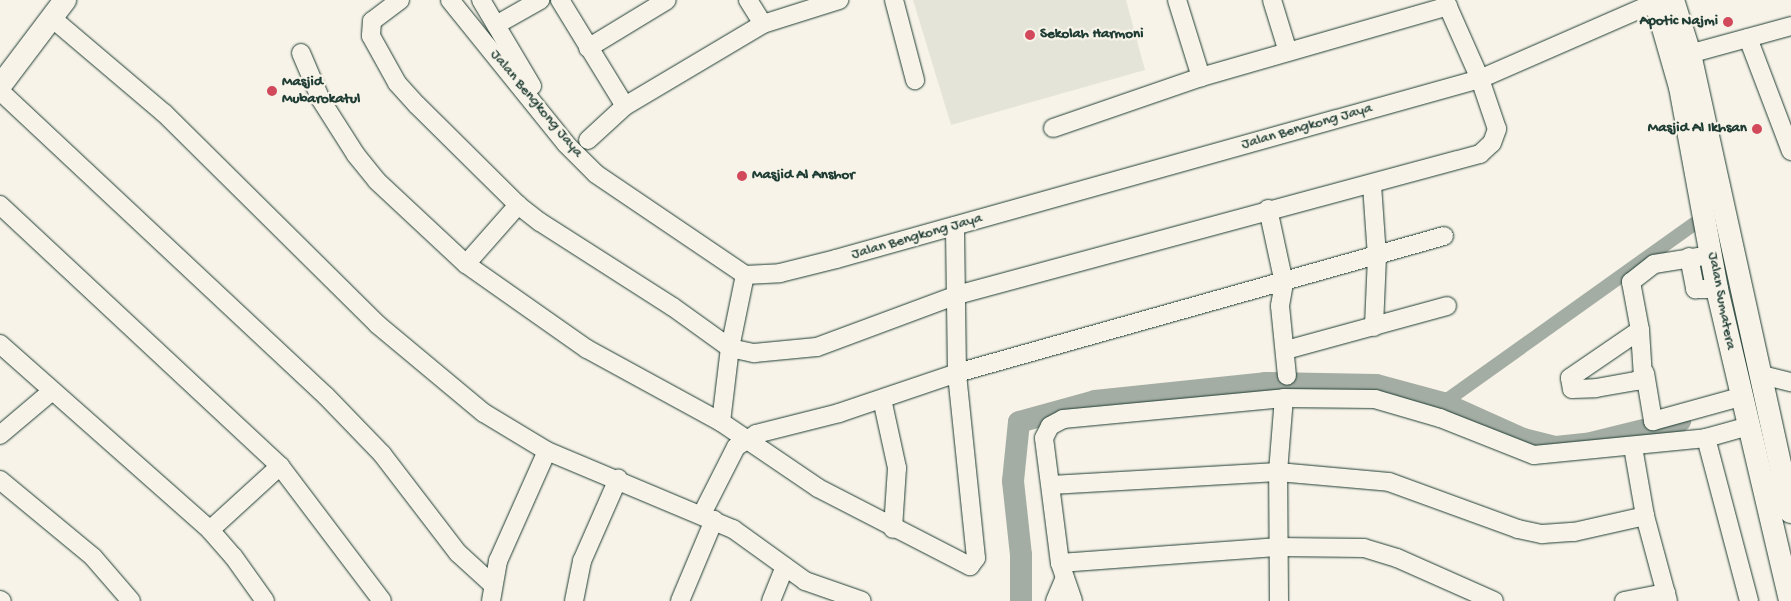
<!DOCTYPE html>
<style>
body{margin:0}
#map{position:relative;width:1791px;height:601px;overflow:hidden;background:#f7f3e8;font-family:"Gochi Hand",sans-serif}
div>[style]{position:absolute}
.built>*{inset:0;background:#e5e4d9}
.canal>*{height:14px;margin:-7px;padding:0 7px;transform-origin:7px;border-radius:7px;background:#a4ada3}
.river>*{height:22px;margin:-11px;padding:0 11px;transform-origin:11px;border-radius:11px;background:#a4ada3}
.roads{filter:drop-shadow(0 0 1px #1f3d34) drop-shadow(0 0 1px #1f3d34)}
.minor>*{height:18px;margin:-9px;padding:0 9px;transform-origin:9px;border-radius:9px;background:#f7f3e8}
.major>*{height:22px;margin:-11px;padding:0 11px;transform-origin:11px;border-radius:11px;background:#f7f3e8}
.dots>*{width:14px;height:14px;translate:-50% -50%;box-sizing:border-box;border:2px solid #f7f3e8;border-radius:50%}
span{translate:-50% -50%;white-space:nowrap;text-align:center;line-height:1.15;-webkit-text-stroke:4.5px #f7f3e8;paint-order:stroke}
.poi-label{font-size:15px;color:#1f3d34;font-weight:700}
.right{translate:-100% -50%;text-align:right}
.left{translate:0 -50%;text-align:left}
.street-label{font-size:15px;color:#1f3d34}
</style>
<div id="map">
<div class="built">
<i style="clip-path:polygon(913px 0,1126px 0,1145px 70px,951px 125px)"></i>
</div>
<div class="canal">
<i style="left:1443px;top:403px;width:308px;rotate:-35.5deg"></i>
</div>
<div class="river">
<i style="left:1021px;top:601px;width:46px;rotate:-90deg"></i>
<i style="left:1021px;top:555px;width:74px;rotate:-96.2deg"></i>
<i style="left:1013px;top:481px;width:59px;rotate:-84.2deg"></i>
<i style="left:1019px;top:422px;width:79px;rotate:-15.4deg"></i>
<i style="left:1095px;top:401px;width:171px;rotate:-6deg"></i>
<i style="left:1265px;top:383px;width:111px;rotate:1deg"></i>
<i style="left:1376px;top:385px;width:69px;rotate:15deg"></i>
<i style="left:1443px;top:403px;width:88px;rotate:24.2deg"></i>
<i style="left:1523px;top:439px;width:34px;rotate:14deg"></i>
<i style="left:1556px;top:447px;width:31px;rotate:-6deg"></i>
<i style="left:1587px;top:444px;width:96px;rotate:-13.9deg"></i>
</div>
<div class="roads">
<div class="minor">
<i style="left:400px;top:0;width:35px;rotate:143deg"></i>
<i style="left:372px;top:21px;width:15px;rotate:94deg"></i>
<i style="left:371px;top:36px;width:54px;rotate:61deg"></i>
<i style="left:397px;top:83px;width:30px;rotate:48deg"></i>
<i style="left:417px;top:105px;width:142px;rotate:44.7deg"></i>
<i style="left:518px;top:205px;width:28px;rotate:38deg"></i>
<i style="left:540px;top:222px;width:158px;rotate:32.6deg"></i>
<i style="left:673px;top:307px;width:70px;rotate:35.7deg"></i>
<i style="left:730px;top:348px;width:25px;rotate:12deg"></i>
<i style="left:754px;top:353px;width:63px;rotate:-5.4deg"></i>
<i style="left:817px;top:347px;width:149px;rotate:-20.4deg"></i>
<i style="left:957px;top:295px;width:542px;rotate:-15.09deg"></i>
<i style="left:1480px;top:154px;width:16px;rotate:-43deg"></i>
<i style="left:1492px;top:143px;width:15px;rotate:-70deg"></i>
<i style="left:1497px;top:129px;width:53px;rotate:-108.8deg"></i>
<i style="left:1480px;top:79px;width:86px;rotate:-113.9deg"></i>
<i style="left:450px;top:0;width:185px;rotate:51.1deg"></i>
<i style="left:566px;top:144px;width:42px;rotate:45deg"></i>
<i style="left:596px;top:174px;width:180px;rotate:34.1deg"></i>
<i style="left:745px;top:275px;width:35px;rotate:-3deg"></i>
<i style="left:780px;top:273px;width:58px;rotate:-14deg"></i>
<i style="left:836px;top:259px;width:669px;rotate:-15.62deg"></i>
<i style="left:1480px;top:79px;width:192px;rotate:-23.6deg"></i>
<i style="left:481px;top:0;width:100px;rotate:59.3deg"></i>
<i style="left:560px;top:0;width:124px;rotate:58.5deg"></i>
<i style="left:748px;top:0;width:28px;rotate:58deg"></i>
<i style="left:894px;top:0;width:83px;rotate:75.3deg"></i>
<i style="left:1177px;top:0;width:81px;rotate:72.7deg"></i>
<i style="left:1272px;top:0;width:54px;rotate:72.9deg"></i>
<i style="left:53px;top:19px;width:145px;rotate:40.3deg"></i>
<i style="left:164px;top:113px;width:300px;rotate:44.7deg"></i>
<i style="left:377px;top:324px;width:139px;rotate:39.8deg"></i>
<i style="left:484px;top:413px;width:74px;rotate:31.1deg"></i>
<i style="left:547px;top:451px;width:202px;rotate:22.8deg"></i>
<i style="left:733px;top:529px;width:89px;rotate:35.8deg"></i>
<i style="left:805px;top:581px;width:60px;rotate:19.3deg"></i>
<i style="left:496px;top:25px;width:51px;rotate:-29.6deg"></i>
<i style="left:1748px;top:38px;width:121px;rotate:69.2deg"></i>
<i style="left:588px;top:48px;width:92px;rotate:-31.3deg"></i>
<i style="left:301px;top:53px;width:51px;rotate:66.9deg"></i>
<i style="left:321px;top:100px;width:65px;rotate:57.5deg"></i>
<i style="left:356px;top:155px;width:33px;rotate:51deg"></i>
<i style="left:377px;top:181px;width:122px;rotate:43deg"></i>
<i style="left:466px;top:264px;width:148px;rotate:35.1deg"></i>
<i style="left:587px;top:349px;width:153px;rotate:28.6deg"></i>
<i style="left:721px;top:422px;width:117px;rotate:34.2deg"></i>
<i style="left:818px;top:488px;width:171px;rotate:27.2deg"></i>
<i style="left:970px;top:566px;width:10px;rotate:-53deg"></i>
<i style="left:976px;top:558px;width:186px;rotate:-95.9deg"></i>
<i style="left:957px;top:373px;width:147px;rotate:-90.8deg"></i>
<i style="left:1678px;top:57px;width:117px;rotate:-15.3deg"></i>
<i style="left:0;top:91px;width:446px;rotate:43.1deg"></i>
<i style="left:326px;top:396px;width:81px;rotate:46deg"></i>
<i style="left:382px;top:454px;width:125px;rotate:52.5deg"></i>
<i style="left:458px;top:553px;width:46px;rotate:42.4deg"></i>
<i style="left:1053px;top:128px;width:157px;rotate:-19deg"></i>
<i style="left:1201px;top:77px;width:257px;rotate:-16deg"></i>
<i style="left:588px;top:140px;width:50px;rotate:-42.6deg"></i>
<i style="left:625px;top:106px;width:161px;rotate:-30.7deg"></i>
<i style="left:763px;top:24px;width:80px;rotate:-17.5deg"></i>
<i style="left:1372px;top:185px;width:72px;rotate:86deg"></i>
<i style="left:1377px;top:257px;width:70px;rotate:92.5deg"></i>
<i style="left:0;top:205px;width:383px;rotate:43deg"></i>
<i style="left:280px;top:466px;width:169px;rotate:52.9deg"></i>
<i style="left:1268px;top:209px;width:76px;rotate:77.8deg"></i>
<i style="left:1284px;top:283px;width:23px;rotate:100deg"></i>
<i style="left:1280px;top:306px;width:70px;rotate:84.3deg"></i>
<i style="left:1689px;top:257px;width:33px;rotate:79deg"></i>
<i style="left:1695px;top:289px;width:22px"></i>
<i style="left:466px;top:264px;width:79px;rotate:-48.6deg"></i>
<i style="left:1640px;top:330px;width:85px;rotate:145.6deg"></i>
<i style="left:1570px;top:378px;width:11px;rotate:80deg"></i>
<i style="left:1572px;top:389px;width:24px;rotate:-2deg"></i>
<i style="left:1596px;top:388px;width:41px;rotate:-9.9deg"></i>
<i style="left:1636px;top:381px;width:8px;rotate:-30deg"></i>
<i style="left:1643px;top:377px;width:47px;rotate:-93.7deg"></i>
<i style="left:1640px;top:330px;width:49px;rotate:-100.6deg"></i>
<i style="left:1631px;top:282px;width:29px;rotate:-38deg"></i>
<i style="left:1654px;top:264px;width:58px;rotate:-9deg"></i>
<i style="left:0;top:344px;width:281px;rotate:41.5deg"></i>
<i style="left:210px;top:530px;width:35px;rotate:49deg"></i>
<i style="left:233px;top:556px;width:55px;rotate:54.6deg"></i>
<i style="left:1286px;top:350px;width:167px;rotate:-15.3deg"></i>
<i style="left:1645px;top:373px;width:49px;rotate:80.5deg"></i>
<i style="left:1653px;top:421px;width:94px;rotate:-15.4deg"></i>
<i style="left:1762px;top:375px;width:30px;rotate:14deg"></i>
<i style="left:882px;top:399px;width:71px;rotate:77.7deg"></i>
<i style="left:897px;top:468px;width:61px;rotate:93.8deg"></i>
<i style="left:721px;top:422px;width:75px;rotate:-83.1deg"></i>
<i style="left:730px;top:348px;width:75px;rotate:-78.4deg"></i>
<i style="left:0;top:435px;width:68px;rotate:-40.2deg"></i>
<i style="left:1706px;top:438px;width:169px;rotate:75.2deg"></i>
<i style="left:1633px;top:447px;width:70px;rotate:80.1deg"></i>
<i style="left:1645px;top:516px;width:88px;rotate:74.9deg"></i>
<i style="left:0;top:480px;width:121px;rotate:39.6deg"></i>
<i style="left:93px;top:557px;width:58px;rotate:49.2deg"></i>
<i style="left:1051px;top:485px;width:227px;rotate:-3.3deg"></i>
<i style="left:1278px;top:472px;width:111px;rotate:5.1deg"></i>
<i style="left:1389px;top:482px;width:137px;rotate:20deg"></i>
<i style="left:1518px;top:529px;width:25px;rotate:12deg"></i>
<i style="left:1542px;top:534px;width:32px;rotate:-4deg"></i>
<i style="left:1574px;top:532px;width:73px;rotate:-12.7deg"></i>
<i style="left:702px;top:514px;width:75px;rotate:-63.1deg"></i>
<i style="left:736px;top:447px;width:24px;rotate:-33deg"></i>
<i style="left:756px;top:434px;width:86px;rotate:-14.2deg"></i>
<i style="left:839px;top:413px;width:125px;rotate:-18.7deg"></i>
<i style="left:957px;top:373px;width:506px;rotate:-15.71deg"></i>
<i style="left:210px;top:530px;width:95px;rotate:-42.4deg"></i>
<i style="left:1060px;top:563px;width:220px;rotate:-4.2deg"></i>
<i style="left:1279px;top:547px;width:85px;rotate:0.7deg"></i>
<i style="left:1364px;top:548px;width:34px;rotate:17deg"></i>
<i style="left:1397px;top:558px;width:106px;rotate:23.9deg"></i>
<i style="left:0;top:600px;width:2px;rotate:27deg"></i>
<i style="left:491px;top:601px;width:41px;rotate:-80.1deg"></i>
<i style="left:498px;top:561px;width:120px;rotate:-66deg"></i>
<i style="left:574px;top:601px;width:41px;rotate:-78.7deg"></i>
<i style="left:582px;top:561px;width:90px;rotate:-66.3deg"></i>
<i style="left:680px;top:601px;width:88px;rotate:-67.2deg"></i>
<i style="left:771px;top:601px;width:37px;rotate:-68deg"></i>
<i style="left:1055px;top:601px;width:25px;rotate:-67deg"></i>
<i style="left:1073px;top:601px;width:40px;rotate:-108.9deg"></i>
<i style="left:1060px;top:563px;width:126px;rotate:-97.3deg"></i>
<i style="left:1044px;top:438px;width:13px;rotate:-63deg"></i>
<i style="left:1050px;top:426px;width:15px;rotate:-28deg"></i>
<i style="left:1063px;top:419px;width:222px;rotate:-5.4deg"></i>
<i style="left:1284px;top:398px;width:91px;rotate:0.6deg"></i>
<i style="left:1375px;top:399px;width:68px;rotate:16.3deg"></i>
<i style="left:1440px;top:418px;width:101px;rotate:21.5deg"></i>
<i style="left:1534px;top:455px;width:173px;rotate:-5.6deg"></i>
<i style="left:1706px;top:438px;width:45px;rotate:-15.6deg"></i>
<i style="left:1279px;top:601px;width:129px;rotate:-90.4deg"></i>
<i style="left:1278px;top:472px;width:74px;rotate:-85.4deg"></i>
<i style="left:1624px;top:601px;width:43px;rotate:-10.8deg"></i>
</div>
<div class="major">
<i style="left:1655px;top:0;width:91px;rotate:74deg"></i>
<i style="left:1680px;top:87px;width:205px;rotate:79.6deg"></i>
<i style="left:1717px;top:289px;width:320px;rotate:76.8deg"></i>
<i style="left:1673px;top:0;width:57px;rotate:72.5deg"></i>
<i style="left:1690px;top:54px;width:469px;rotate:77.6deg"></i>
<i style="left:0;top:86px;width:108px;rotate:-52.9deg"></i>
</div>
</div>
<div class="dots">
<i style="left:1728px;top:22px;background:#d1495b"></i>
<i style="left:1030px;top:35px;background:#d1495b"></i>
<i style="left:272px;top:91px;background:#d1495b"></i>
<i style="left:1757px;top:129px;background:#d1495b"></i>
<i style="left:742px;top:176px;background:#d1495b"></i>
</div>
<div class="poi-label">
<span class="right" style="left:1718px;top:22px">Apotic Najmi</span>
<span class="left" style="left:1040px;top:35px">Sekolah Harmoni</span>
<span class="left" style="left:282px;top:91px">Masjid<br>Mubarokatul</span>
<span class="right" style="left:1747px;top:129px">Masjid Al Ikhsan</span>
<span class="left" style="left:752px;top:176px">Masjid Al Anshor</span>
</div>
<div class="street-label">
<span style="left:536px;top:104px;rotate:50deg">Jalan Bengkong Jaya</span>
<span style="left:1307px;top:127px;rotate:-16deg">Jalan Bengkong Jaya</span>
<span style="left:917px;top:237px;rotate:-16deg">Jalan Bengkong Jaya</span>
<span style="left:1721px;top:301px;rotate:79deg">Jalan Sumatera</span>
</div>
</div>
